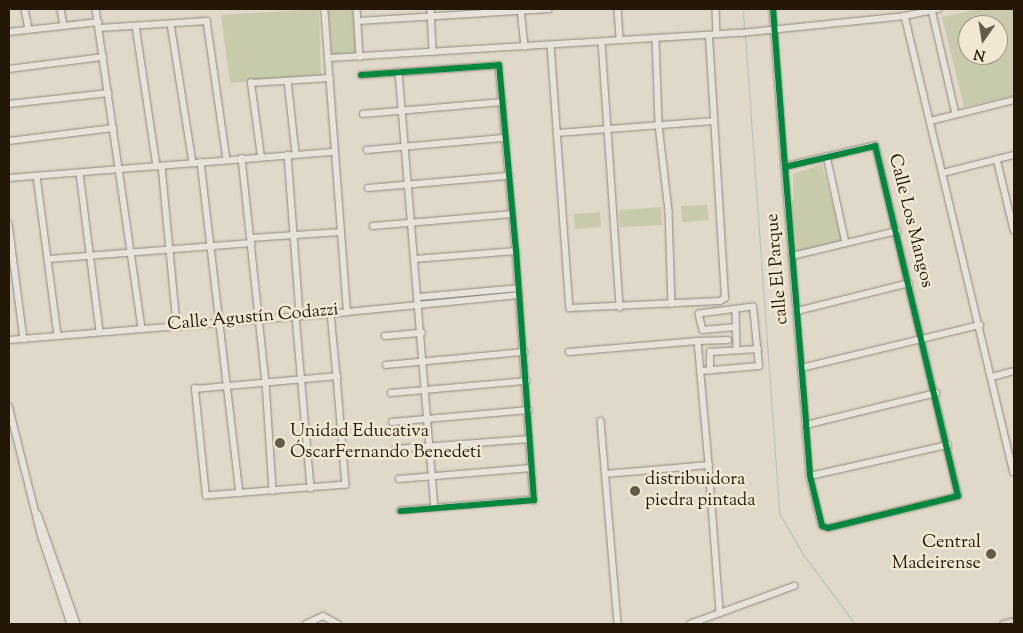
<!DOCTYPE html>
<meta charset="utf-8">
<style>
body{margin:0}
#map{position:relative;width:1023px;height:633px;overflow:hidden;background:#e0d8c8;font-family:"Sorts Mill Goudy",serif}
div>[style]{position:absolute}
.green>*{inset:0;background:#c7cbab}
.stream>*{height:1px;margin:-0.5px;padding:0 0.5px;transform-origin:0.5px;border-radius:0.5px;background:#b0c2bf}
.roads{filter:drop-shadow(0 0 1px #8e887d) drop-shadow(0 0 1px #8e887d)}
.minor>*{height:5.5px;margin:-2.75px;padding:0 2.75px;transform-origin:2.75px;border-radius:2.75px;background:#e7e2da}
.major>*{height:7px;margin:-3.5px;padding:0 3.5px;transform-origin:3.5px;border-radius:3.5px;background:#dad3c5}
.cycleway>*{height:6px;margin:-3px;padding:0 3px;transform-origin:3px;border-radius:3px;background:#00873e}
.dots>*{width:14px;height:14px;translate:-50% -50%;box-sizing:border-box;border:2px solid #f1e8d4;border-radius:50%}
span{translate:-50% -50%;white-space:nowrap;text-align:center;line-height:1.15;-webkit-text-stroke:5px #f1e8d4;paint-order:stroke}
.street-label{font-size:18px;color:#251707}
.poi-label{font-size:18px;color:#251707}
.left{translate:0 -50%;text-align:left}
.right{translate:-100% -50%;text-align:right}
.frame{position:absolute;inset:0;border:10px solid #251707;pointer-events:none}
.north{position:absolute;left:958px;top:15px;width:50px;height:50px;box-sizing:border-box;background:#f1e8d4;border:1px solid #9f9482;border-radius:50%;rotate:193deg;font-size:14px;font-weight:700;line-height:20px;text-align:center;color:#251707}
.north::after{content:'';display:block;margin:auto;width:18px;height:22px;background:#665b4b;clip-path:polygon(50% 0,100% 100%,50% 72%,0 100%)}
</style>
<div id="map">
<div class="green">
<i style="clip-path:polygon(319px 9px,321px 76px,230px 83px,221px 15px)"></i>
<i style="clip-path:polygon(328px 9px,353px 9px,356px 55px,332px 56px)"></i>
<i style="clip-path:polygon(evenodd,979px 9px,1014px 9px,1014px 96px,964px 107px,942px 17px,979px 9px,968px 25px,998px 25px,998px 55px,968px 55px,968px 25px)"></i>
<i style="clip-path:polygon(822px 164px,842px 241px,797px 252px,791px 201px,794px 200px,793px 174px)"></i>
<i style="clip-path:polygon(707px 205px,709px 220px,682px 222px,681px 206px)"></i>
<i style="clip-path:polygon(661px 207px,662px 225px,620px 227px,619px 210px)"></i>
<i style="clip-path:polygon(600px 212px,601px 227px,575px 229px,574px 214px)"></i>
</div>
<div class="stream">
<i style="left:743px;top:9px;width:22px;rotate:87deg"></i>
<i style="left:745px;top:35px;width:479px;rotate:85.9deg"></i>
<i style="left:779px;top:513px;width:48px;rotate:59.7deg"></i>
<i style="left:803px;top:554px;width:87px;rotate:53.4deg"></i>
</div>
<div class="roads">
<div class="minor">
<i style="left:25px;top:9px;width:20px;rotate:79deg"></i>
<i style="left:61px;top:9px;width:17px;rotate:80deg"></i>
<i style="left:96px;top:9px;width:322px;rotate:81.8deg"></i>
<i style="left:357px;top:9px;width:48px;rotate:86.4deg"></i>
<i style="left:431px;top:9px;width:43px;rotate:87.3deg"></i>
<i style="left:521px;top:9px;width:38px;rotate:84deg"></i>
<i style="left:618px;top:9px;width:31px;rotate:86deg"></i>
<i style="left:716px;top:9px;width:25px;rotate:88deg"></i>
<i style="left:773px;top:9px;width:158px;rotate:85.7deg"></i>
<i style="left:785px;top:167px;width:259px;rotate:85.3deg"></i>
<i style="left:806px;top:425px;width:51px;rotate:85.5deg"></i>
<i style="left:810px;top:476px;width:51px;rotate:76.5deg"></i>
<i style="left:822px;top:526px;width:6px;rotate:18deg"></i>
<i style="left:828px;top:528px;width:134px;rotate:-13.8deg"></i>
<i style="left:958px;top:496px;width:360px;rotate:-103.3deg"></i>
<i style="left:875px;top:146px;width:92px;rotate:166.9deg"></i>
<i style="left:932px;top:10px;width:107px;rotate:77deg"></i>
<i style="left:905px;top:16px;width:469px;rotate:76.6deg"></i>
<i style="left:358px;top:21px;width:191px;rotate:-3.6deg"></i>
<i style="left:171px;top:24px;width:141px;rotate:81deg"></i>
<i style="left:136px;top:26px;width:142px;rotate:81.5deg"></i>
<i style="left:99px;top:28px;width:108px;rotate:-3.7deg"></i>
<i style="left:207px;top:21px;width:139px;rotate:81.8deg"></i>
<i style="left:9px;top:32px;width:90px;rotate:-6.4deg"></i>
<i style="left:656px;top:38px;width:87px;rotate:88deg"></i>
<i style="left:659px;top:125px;width:87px;rotate:83.4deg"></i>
<i style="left:669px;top:211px;width:93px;rotate:88.2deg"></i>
<i style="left:602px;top:42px;width:266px;rotate:86.1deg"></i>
<i style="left:551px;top:45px;width:264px;rotate:85.9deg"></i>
<i style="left:570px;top:308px;width:150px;rotate:-2.7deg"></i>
<i style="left:720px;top:301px;width:6px;rotate:-31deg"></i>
<i style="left:725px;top:298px;width:263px;rotate:-93.5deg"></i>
<i style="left:328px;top:58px;width:414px;rotate:-3.5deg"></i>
<i style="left:741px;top:33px;width:165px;rotate:-5.9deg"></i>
<i style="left:905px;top:16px;width:34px;rotate:-12deg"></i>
<i style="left:9px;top:69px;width:95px;rotate:-7.3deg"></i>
<i style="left:399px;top:72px;width:437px;rotate:85.3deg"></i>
<i style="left:361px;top:75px;width:138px;rotate:-4.1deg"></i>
<i style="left:499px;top:65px;width:187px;rotate:84.8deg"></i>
<i style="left:516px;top:251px;width:250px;rotate:85.9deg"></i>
<i style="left:534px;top:500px;width:134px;rotate:175.3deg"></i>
<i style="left:288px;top:81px;width:73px;rotate:83.7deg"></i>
<i style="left:9px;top:104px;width:100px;rotate:-6.3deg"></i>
<i style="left:363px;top:114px;width:140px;rotate:-4.9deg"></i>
<i style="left:930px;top:121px;width:87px;rotate:-14deg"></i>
<i style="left:557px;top:133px;width:157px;rotate:-4.4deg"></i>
<i style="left:9px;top:141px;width:105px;rotate:-7.1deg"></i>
<i style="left:367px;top:150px;width:139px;rotate:-5deg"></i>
<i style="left:288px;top:155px;width:160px;rotate:85.7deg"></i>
<i style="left:827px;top:156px;width:89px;rotate:77.7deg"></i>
<i style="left:261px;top:157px;width:75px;rotate:-97.7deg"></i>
<i style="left:251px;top:83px;width:79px;rotate:-3.6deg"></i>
<i style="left:242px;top:158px;width:225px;rotate:83.9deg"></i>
<i style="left:266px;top:382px;width:109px;rotate:86.3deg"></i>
<i style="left:997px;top:159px;width:73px;rotate:76.5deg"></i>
<i style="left:201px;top:162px;width:333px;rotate:83.3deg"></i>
<i style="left:162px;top:166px;width:160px;rotate:84.6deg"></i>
<i style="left:80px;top:173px;width:160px;rotate:82.8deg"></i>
<i style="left:943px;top:173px;width:73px;rotate:-14.2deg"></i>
<i style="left:37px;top:176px;width:161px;rotate:82.5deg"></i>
<i style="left:9px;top:178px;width:327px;rotate:-4.6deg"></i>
<i style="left:368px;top:188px;width:142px;rotate:-4.9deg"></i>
<i style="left:9px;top:224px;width:116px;rotate:82.6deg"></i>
<i style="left:373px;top:226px;width:140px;rotate:-4.9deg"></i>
<i style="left:251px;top:238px;width:89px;rotate:-3.9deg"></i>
<i style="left:792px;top:256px;width:108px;rotate:-13.4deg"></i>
<i style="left:49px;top:259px;width:203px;rotate:-4.5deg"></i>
<i style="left:415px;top:259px;width:101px;rotate:-4.5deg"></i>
<i style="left:419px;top:297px;width:100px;rotate:-5.1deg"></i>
<i style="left:736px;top:309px;width:41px;rotate:88.6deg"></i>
<i style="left:797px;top:311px;width:115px;rotate:-14deg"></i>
<i style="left:347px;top:312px;width:173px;rotate:-5.6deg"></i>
<i style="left:331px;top:313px;width:63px;rotate:84.6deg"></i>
<i style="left:337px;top:376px;width:109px;rotate:85.3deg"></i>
<i style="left:346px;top:485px;width:140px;rotate:175.5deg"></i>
<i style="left:206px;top:496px;width:108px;rotate:-95.9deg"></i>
<i style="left:195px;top:389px;width:143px;rotate:-5.2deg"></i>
<i style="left:296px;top:316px;width:173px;rotate:85deg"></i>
<i style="left:385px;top:336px;width:37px;rotate:-5deg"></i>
<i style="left:9px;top:340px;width:339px;rotate:-4.7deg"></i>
<i style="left:347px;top:312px;width:304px;rotate:-94.3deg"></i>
<i style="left:698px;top:341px;width:30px;rotate:-2deg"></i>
<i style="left:569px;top:352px;width:129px;rotate:-4.9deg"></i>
<i style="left:698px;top:341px;width:124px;rotate:84.9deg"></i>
<i style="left:386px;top:365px;width:139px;rotate:-5.4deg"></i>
<i style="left:801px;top:368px;width:184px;rotate:-13.5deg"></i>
<i style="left:701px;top:371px;width:58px;rotate:-4.9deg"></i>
<i style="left:759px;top:366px;width:59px;rotate:-95.8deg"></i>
<i style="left:753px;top:307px;width:54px;rotate:172.6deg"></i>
<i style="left:699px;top:314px;width:16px;rotate:76deg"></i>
<i style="left:703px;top:330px;width:33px;rotate:-5deg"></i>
<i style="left:710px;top:371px;width:19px;rotate:-90deg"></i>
<i style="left:710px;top:352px;width:48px;rotate:-3.6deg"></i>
<i style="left:992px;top:377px;width:23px;rotate:-15deg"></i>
<i style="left:391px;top:393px;width:136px;rotate:-5.1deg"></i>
<i style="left:9px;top:406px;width:135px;rotate:75.9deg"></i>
<i style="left:42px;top:537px;width:92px;rotate:71.6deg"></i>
<i style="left:601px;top:421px;width:204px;rotate:85.2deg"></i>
<i style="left:392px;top:422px;width:137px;rotate:-5deg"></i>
<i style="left:806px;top:425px;width:134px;rotate:-13.8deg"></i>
<i style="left:395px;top:449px;width:135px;rotate:-4.2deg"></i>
<i style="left:605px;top:474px;width:104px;rotate:-4.9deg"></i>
<i style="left:709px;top:465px;width:148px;rotate:85.7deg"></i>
<i style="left:810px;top:476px;width:141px;rotate:-12.7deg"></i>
<i style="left:399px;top:479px;width:133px;rotate:-4.7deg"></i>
<i style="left:38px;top:514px;width:117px;rotate:70.5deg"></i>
<i style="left:306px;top:624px;width:19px;rotate:-25deg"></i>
<i style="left:323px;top:616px;width:17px;rotate:28deg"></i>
<i style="left:690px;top:624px;width:111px;rotate:-20.1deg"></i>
</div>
<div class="major">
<i style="left:1003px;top:624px;width:11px;rotate:-15deg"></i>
</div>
</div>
<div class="cycleway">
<i style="left:773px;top:9px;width:158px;rotate:85.7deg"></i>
<i style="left:785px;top:167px;width:259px;rotate:85.3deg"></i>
<i style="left:806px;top:425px;width:51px;rotate:85.5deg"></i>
<i style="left:810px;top:476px;width:51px;rotate:76.5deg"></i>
<i style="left:822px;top:526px;width:6px;rotate:18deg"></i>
<i style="left:828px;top:528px;width:134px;rotate:-13.8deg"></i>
<i style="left:958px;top:496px;width:360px;rotate:-103.3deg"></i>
<i style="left:875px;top:146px;width:92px;rotate:166.9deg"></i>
<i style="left:361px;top:75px;width:138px;rotate:-4.1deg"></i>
<i style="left:499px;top:65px;width:187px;rotate:84.8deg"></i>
<i style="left:516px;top:251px;width:250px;rotate:85.9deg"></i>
<i style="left:534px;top:500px;width:134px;rotate:175.3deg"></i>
</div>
<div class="dots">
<i style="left:280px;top:443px;background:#665b4b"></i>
<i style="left:635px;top:491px;background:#665b4b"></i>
<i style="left:991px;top:554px;background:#665b4b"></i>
</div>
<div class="street-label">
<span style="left:910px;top:221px;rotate:76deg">Calle Los Mangos</span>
<span style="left:778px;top:269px;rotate:-95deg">calle El Parque</span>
<span style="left:253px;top:318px;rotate:-5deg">Calle Agustín Codazzi</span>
</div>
<div class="poi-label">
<span class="left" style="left:290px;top:443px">Unidad Educativa<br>ÓscarFernando Benedeti</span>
<span class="left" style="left:645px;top:491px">distribuidora<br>piedra pintada</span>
<span class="right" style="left:981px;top:554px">Central<br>Madeirense</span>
</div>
<div class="frame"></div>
<div class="north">N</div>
</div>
